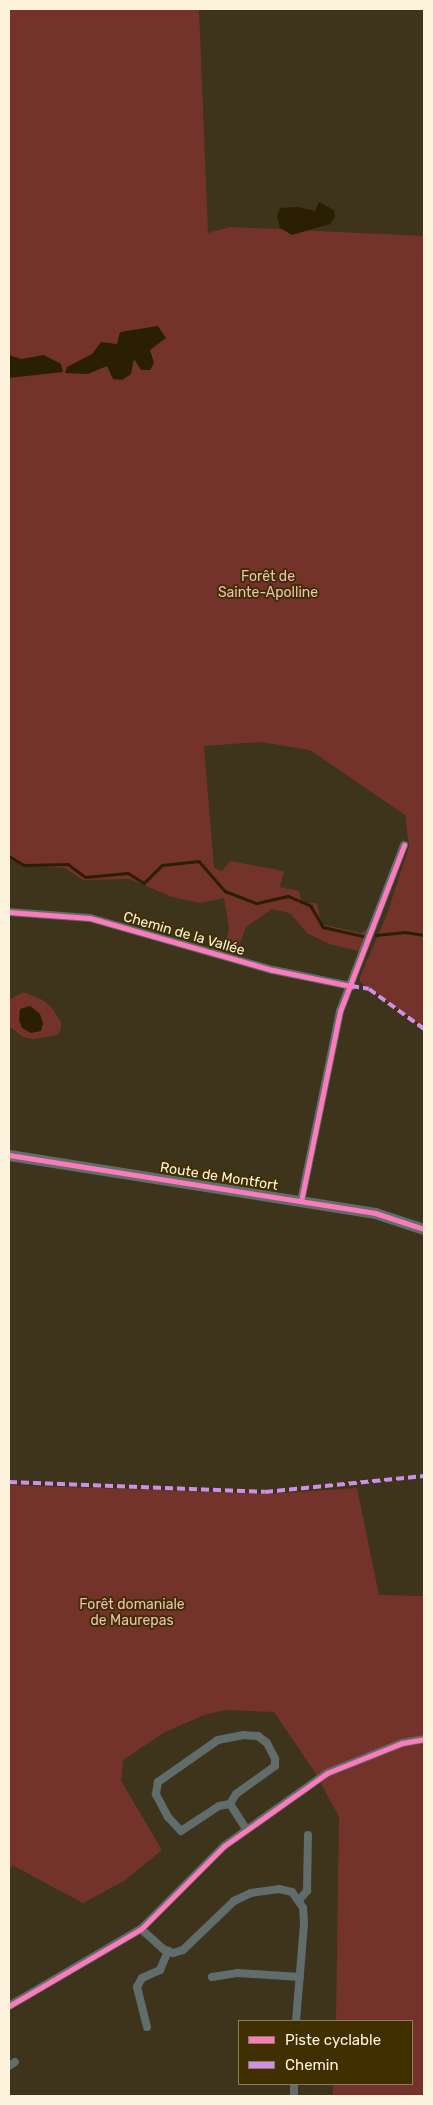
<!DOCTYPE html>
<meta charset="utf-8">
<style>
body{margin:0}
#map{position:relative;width:433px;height:2105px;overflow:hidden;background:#3d341b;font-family:Rubik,sans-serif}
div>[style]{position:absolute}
.green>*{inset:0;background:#74332a}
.water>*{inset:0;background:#2b1f03}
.stream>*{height:2.5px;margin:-1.25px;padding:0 1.25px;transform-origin:1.25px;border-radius:1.25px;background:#2b1f03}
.street>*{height:8px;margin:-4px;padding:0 4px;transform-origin:4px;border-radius:4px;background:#606d6c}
.secondary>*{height:11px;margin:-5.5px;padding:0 5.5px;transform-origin:5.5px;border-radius:5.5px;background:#616e69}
.quiet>*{height:4px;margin-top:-2px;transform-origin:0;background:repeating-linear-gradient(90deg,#ce8fe9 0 8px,transparent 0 12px)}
.cycleway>*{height:5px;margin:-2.5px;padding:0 2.5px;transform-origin:2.5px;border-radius:2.5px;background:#fd7abc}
span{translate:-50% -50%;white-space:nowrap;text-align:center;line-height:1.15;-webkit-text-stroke:4px #402f00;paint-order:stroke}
.park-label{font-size:14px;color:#efbdb6}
.street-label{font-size:14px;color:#fdf3dc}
.frame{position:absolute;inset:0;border:10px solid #fdf3dc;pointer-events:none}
.legend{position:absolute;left:238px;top:2020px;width:175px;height:65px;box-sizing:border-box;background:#402f00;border:1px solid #8c7d58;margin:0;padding:6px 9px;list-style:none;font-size:15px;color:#fdf3dc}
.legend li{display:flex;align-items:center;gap:10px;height:25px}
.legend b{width:25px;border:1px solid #8c7d58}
</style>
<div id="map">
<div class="green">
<i style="clip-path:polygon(9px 9px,199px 9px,208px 233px,230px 227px,424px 236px,424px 1027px,360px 982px,360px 977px,387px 914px,409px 847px,405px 815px,310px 750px,261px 742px,204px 746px,214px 868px,222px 871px,230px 861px,284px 871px,280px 887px,299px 891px,302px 903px,317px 903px,321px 924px,361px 933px,369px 928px,359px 951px,329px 944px,307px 933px,290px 913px,272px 909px,246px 927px,236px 954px,225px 950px,229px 928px,224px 898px,201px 903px,172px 897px,130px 879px,83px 880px,65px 868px,21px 865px,9px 859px)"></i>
<i style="clip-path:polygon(23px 992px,43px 1000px,52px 1008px,61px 1022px,61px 1030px,57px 1035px,33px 1039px,23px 1037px,10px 1027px,9px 1000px)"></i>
<i style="clip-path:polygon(9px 1485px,267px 1494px,357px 1488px,379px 1595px,424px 1596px,424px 2096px,333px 2096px,333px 2084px,412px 2084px,412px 2021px,336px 2021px,339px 1817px,316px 1774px,274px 1712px,225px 1710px,204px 1715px,163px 1733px,123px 1760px,121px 1781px,162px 1850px,124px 1881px,83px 1903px,12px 1865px,9px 1873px)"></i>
</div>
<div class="water">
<i style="clip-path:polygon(319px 202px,334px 210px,335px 217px,330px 224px,292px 235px,280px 228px,277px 216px,280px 208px,298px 207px,315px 211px)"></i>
<i style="clip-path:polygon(158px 326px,166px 338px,150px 350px,154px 363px,150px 370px,141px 370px,134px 359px,131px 374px,122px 380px,113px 379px,107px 366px,88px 374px,65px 373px,67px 367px,92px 354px,101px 342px,117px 344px,120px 332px)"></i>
<i style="clip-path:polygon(9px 355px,21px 359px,44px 355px,61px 364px,63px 372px,9px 378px)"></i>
<i style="clip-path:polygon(30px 1006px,40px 1014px,43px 1024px,41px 1031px,31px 1033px,22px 1028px,19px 1020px,20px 1009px)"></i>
</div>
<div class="stream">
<i style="left:9px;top:856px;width:17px;rotate:31deg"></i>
<i style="left:24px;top:865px;width:44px;rotate:-1.3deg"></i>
<i style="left:68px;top:864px;width:21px;rotate:37deg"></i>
<i style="left:85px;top:877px;width:43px;rotate:-5.3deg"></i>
<i style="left:128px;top:873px;width:19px;rotate:32deg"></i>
<i style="left:144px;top:883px;width:25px;rotate:-45deg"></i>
<i style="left:162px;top:865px;width:37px;rotate:-6deg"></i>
<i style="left:199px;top:861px;width:40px;rotate:49deg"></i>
<i style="left:225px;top:891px;width:34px;rotate:21deg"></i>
<i style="left:257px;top:903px;width:32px;rotate:-13deg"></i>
<i style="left:288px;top:896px;width:25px;rotate:23deg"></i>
<i style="left:311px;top:906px;width:24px;rotate:60deg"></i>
<i style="left:323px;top:927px;width:41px;rotate:12.7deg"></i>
<i style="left:376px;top:935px;width:29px;rotate:-6deg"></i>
<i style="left:405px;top:932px;width:19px;rotate:9deg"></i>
</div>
<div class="street">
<i style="left:9px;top:912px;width:81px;rotate:4.2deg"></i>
<i style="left:90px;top:918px;width:190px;rotate:15.9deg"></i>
<i style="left:273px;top:970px;width:80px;rotate:11.6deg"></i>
<i style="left:301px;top:1201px;width:194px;rotate:-78.4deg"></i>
<i style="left:340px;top:1011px;width:178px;rotate:-68.9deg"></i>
<i style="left:243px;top:1735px;width:15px;rotate:4deg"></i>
<i style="left:258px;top:1736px;width:11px;rotate:38deg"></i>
<i style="left:267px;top:1743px;width:18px;rotate:63deg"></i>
<i style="left:275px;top:1759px;width:7px;rotate:90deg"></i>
<i style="left:275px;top:1766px;width:48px;rotate:144.3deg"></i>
<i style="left:236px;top:1794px;width:12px;rotate:121deg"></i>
<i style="left:230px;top:1804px;width:11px;rotate:170deg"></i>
<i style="left:219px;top:1806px;width:45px;rotate:146.7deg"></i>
<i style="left:181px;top:1831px;width:19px;rotate:-133deg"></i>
<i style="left:168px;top:1817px;width:26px;rotate:-118deg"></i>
<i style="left:156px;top:1794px;width:12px;rotate:-81deg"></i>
<i style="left:158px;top:1782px;width:73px;rotate:-35deg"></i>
<i style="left:218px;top:1740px;width:25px;rotate:-11deg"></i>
<i style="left:230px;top:1804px;width:31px;rotate:57deg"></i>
<i style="left:300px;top:1899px;width:11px;rotate:-49deg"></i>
<i style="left:307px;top:1891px;width:56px;rotate:-89deg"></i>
<i style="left:141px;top:1929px;width:30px;rotate:42deg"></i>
<i style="left:163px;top:1949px;width:11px;rotate:22deg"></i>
<i style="left:173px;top:1953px;width:10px;rotate:-17deg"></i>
<i style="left:183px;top:1950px;width:71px;rotate:-43.9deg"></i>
<i style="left:234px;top:1901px;width:19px;rotate:-25deg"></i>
<i style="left:251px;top:1893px;width:28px;rotate:-8deg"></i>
<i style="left:279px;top:1889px;width:13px;rotate:13deg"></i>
<i style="left:292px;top:1892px;width:19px;rotate:55deg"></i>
<i style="left:303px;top:1908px;width:16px;rotate:86deg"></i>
<i style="left:304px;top:1924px;width:97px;rotate:94.7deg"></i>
<i style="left:212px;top:1977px;width:25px;rotate:-9deg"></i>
<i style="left:237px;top:1973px;width:63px;rotate:3.6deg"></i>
<i style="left:9px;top:2006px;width:153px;rotate:-30.3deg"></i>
<i style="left:141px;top:1929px;width:117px;rotate:-45deg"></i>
<i style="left:224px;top:1846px;width:126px;rotate:-35.3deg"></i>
<i style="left:327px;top:1773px;width:81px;rotate:-21.8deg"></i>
<i style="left:402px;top:1743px;width:22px;rotate:-10deg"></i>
<i style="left:147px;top:2027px;width:41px;rotate:-104deg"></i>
<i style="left:137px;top:1987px;width:10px;rotate:-61deg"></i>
<i style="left:142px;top:1978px;width:20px;rotate:-24deg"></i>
<i style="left:160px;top:1970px;width:21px;rotate:-67deg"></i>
<i style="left:9px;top:2066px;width:7px;rotate:-34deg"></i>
<i style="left:294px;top:2084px;width:12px;rotate:90deg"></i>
</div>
<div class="secondary">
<i style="left:9px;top:1155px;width:371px;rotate:9deg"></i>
<i style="left:375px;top:1213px;width:52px;rotate:18.1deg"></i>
</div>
<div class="quiet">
<i style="left:351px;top:986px;width:18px;rotate:9deg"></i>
<i style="left:369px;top:989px;width:68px;rotate:36deg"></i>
<i style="left:9px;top:1482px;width:256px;rotate:2.2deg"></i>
<i style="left:265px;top:1492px;width:160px;rotate:-5.7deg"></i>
</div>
<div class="cycleway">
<i style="left:9px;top:912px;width:81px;rotate:4.2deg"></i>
<i style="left:90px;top:918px;width:190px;rotate:15.9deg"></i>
<i style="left:273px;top:970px;width:80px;rotate:11.6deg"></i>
<i style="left:9px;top:1155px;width:371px;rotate:9deg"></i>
<i style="left:375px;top:1213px;width:52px;rotate:18.1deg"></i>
<i style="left:301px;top:1201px;width:194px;rotate:-78.4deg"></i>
<i style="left:340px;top:1011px;width:178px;rotate:-68.9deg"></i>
<i style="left:9px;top:2006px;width:153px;rotate:-30.3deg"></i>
<i style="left:141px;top:1929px;width:117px;rotate:-45deg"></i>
<i style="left:224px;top:1846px;width:126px;rotate:-35.3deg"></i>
<i style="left:327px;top:1773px;width:81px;rotate:-21.8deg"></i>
<i style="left:402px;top:1743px;width:22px;rotate:-10deg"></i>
</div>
<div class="park-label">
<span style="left:268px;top:585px">Forêt de<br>Sainte-Apolline</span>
<span style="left:132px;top:1613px">Forêt domaniale<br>de Maurepas</span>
</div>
<div class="street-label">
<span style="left:184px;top:934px;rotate:16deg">Chemin de la Vallée</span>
<span style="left:219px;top:1177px;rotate:9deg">Route de Montfort</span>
</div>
<div class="frame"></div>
<ul class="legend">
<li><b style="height:6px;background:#fd7abc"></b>Piste cyclable</li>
<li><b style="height:6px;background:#ce8fe9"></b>Chemin</li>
</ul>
</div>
